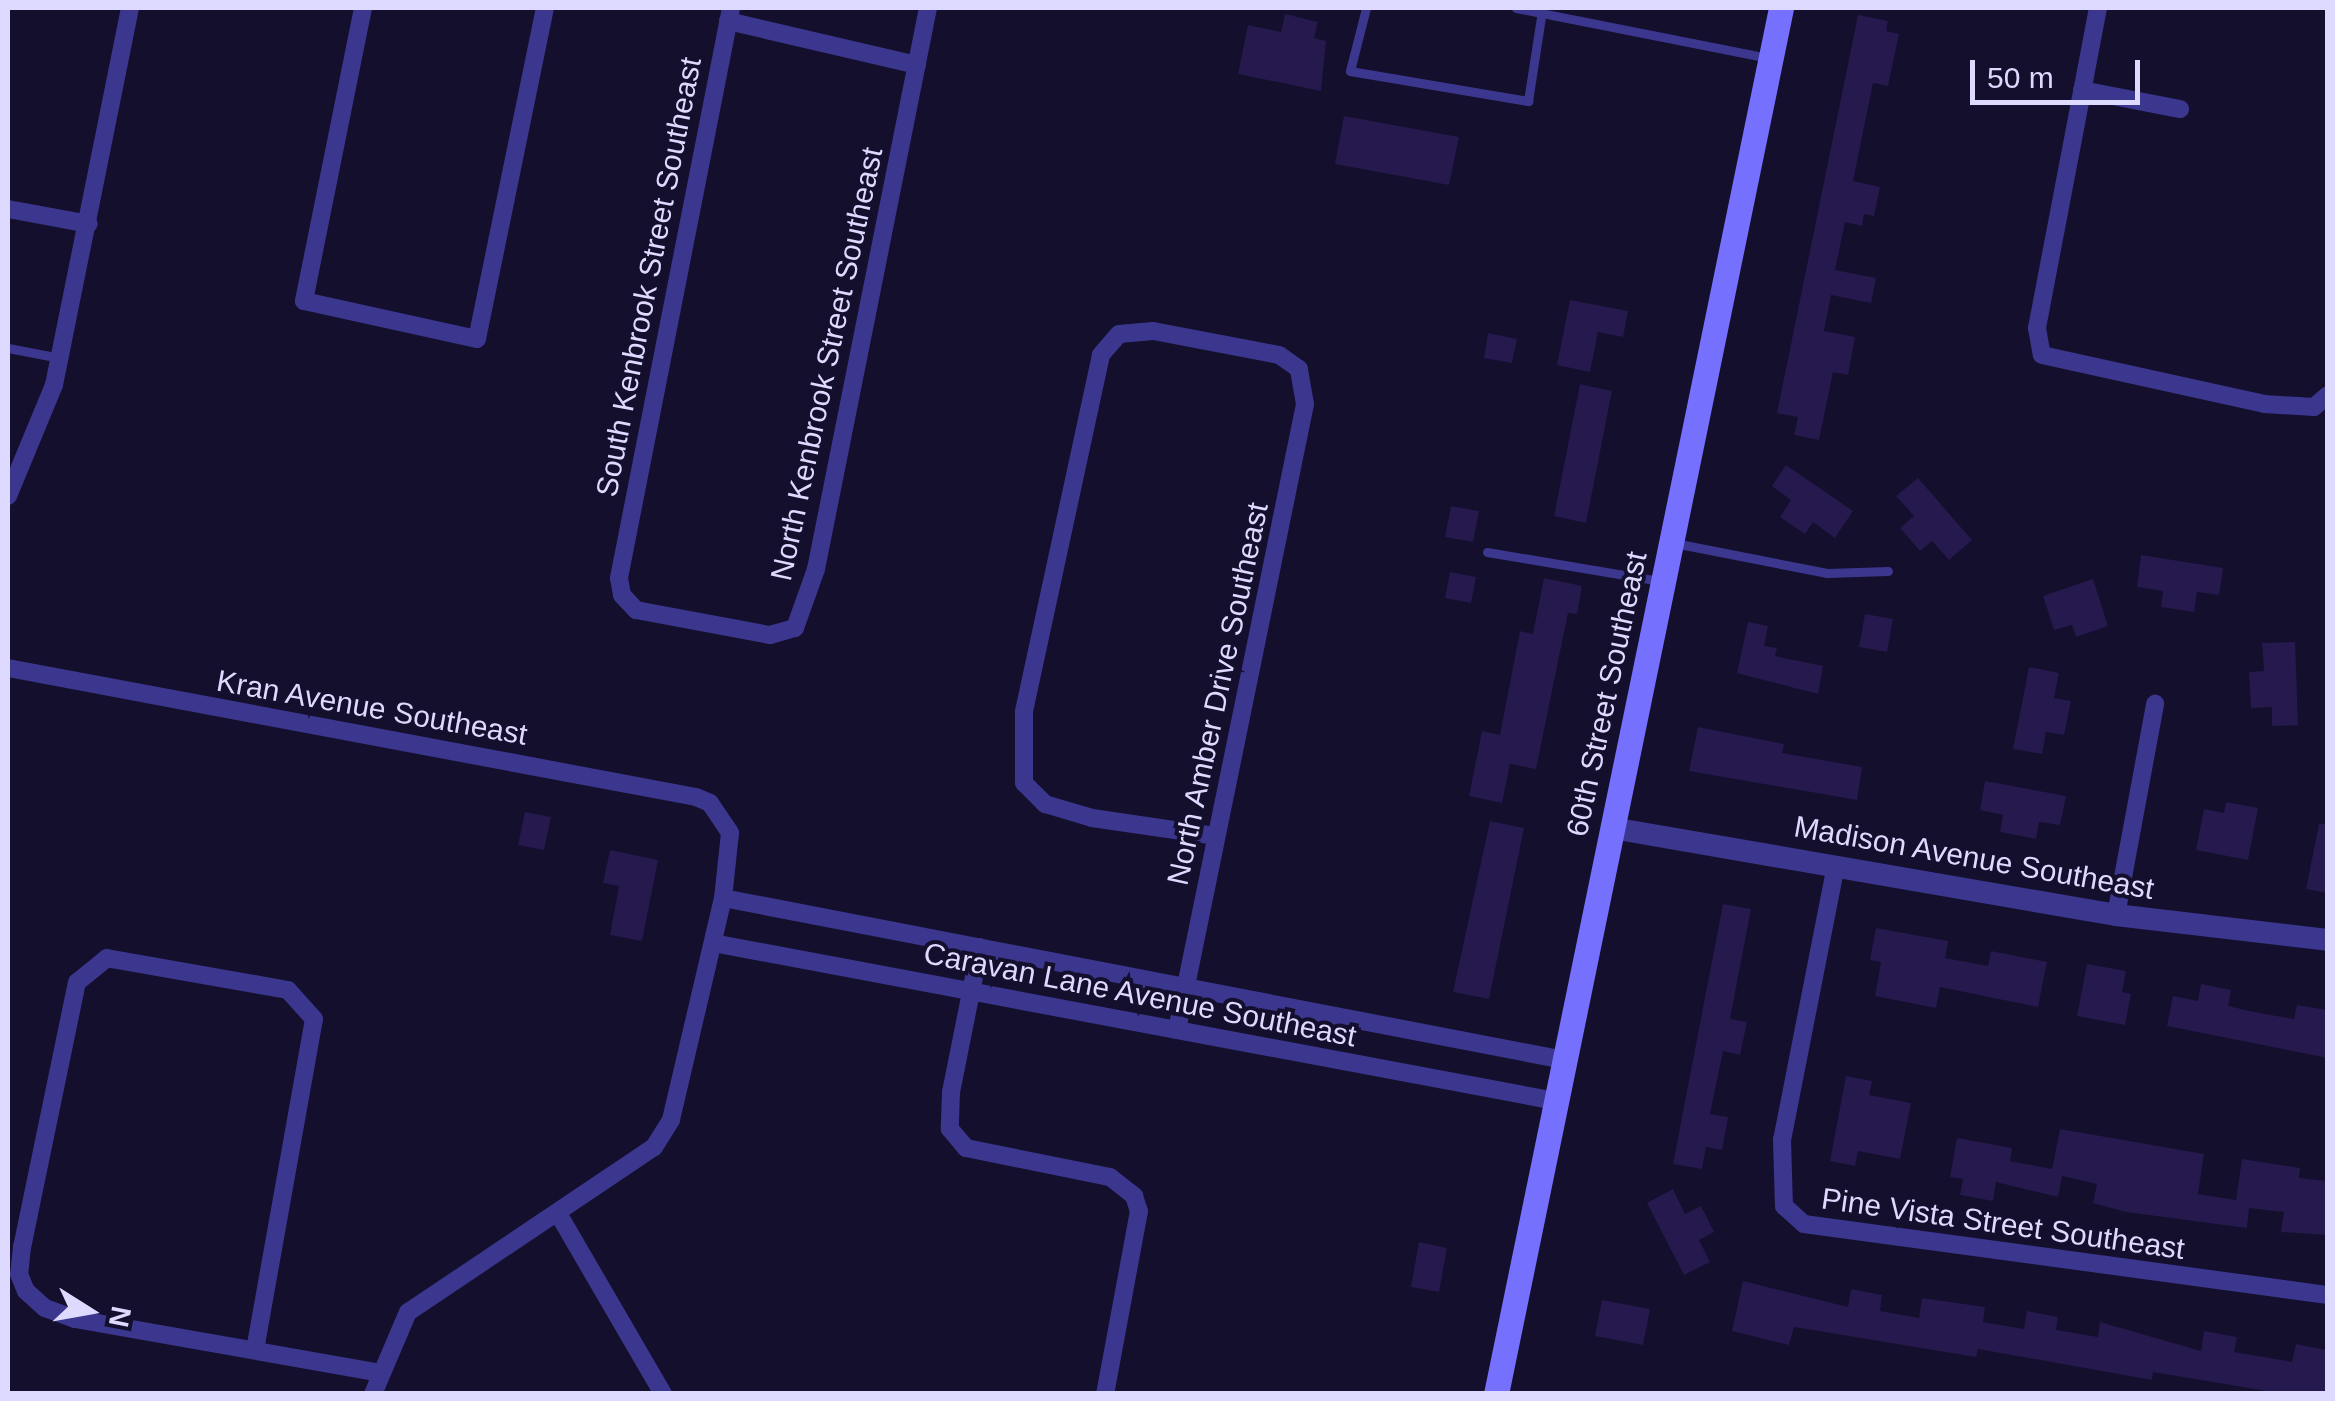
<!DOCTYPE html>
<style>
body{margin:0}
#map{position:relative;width:2335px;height:1401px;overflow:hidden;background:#140f2c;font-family:Helvetica,sans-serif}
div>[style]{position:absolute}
.building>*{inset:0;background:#25194e}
.service>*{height:9px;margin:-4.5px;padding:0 4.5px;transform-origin:4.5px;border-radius:4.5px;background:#3b368e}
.minor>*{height:18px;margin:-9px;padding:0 9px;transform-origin:9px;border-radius:9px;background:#3b368e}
.tertiary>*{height:22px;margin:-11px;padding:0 11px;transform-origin:11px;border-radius:11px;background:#3b368e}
.secondary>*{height:25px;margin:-12.5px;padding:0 12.5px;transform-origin:12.5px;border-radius:12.5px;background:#7670ff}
span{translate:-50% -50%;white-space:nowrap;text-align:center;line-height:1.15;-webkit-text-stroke:8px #140f2c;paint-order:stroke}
.street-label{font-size:30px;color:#ded9ff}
.frame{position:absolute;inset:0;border:10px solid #ded9ff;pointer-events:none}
.north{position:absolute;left:40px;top:1261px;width:100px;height:100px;-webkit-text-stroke:8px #140f2c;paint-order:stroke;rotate:101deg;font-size:28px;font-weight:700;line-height:40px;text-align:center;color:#ded9ff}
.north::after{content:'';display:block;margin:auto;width:35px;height:45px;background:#ded9ff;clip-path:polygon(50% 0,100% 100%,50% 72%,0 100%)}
.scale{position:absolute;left:1970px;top:60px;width:170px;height:45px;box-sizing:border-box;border:5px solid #ded9ff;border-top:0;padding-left:12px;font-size:30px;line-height:35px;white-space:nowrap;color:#ded9ff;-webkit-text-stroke:8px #140f2c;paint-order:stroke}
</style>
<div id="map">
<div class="building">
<i style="clip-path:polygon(1285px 14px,1318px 22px,1314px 38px,1326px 41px,1321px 91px,1238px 74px,1248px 25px,1281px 32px)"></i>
<i style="clip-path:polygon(1858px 15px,1888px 21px,1886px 31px,1899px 34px,1888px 86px,1873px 83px,1853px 181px,1880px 187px,1874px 216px,1864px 214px,1862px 226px,1845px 222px,1835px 270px,1876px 278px,1871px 303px,1831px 295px,1824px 331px,1855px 337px,1848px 375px,1833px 372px,1819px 440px,1794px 435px,1798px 417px,1777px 413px)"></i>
<i style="clip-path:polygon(1344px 116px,1459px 137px,1449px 185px,1335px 164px)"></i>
<i style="clip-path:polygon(1570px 300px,1628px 311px,1623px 337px,1598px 332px,1590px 372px,1557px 365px)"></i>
<i style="clip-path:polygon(1488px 333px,1517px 339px,1512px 363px,1484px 358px)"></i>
<i style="clip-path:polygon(1580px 384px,1612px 391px,1586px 523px,1554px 516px)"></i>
<i style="clip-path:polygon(1786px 465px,1853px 511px,1835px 538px,1813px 522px,1805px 534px,1780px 517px,1791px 500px,1772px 486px)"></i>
<i style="clip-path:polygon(1918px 478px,1972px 540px,1949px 560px,1932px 541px,1920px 551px,1900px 528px,1914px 516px,1896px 496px)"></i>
<i style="clip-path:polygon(1451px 506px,1479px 511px,1473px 542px,1445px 537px)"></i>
<i style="clip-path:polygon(2141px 555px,2223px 568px,2219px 595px,2197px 592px,2194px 612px,2161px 607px,2163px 591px,2137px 587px)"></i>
<i style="clip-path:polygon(1450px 572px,1476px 577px,1471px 603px,1445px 598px)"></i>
<i style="clip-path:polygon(1544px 578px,1582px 586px,1577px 614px,1568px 613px,1536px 769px,1510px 764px,1502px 803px,1469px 796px,1482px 731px,1500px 735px,1520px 631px,1533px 634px)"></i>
<i style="clip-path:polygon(2093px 579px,2108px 626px,2076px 637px,2072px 625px,2054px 630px,2043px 596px)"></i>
<i style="clip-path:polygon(1865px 614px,1893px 619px,1887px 652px,1859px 647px)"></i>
<i style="clip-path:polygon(1748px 622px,1768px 626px,1764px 646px,1777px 648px,1775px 656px,1823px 666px,1818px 694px,1737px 673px)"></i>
<i style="clip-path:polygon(2295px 642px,2298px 725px,2272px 726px,2272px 707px,2251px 708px,2249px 672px,2264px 671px,2262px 643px)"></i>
<i style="clip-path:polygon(2029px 667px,2059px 673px,2054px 698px,2071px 701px,2064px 735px,2046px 732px,2042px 754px,2013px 749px)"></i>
<i style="clip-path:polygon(1698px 727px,1784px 744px,1782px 753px,1862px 767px,1857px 800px,1689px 771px)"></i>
<i style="clip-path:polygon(1985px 781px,2066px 796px,2060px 825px,2039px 822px,2036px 839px,2000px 832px,2003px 815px,1980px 810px)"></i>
<i style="clip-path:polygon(2226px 802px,2258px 808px,2248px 860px,2196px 850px,2204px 809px,2224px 813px)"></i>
<i style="clip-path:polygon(525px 812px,551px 817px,544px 850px,518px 845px)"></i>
<i style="clip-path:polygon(1490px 821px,1524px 828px,1489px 999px,1453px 992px)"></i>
<i style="clip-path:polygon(2319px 824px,2328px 824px,2328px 893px,2306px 889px)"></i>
<i style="clip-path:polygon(610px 850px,658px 860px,642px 941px,610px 935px,619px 886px,603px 883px)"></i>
<i style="clip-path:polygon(1723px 904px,1751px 909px,1730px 1019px,1747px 1022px,1740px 1055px,1723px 1051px,1710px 1114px,1728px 1117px,1722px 1150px,1706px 1147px,1702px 1169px,1673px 1164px)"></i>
<i style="clip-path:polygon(1876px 928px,1948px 941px,1945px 958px,1988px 966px,1991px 951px,2047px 962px,2038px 1007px,1940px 987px,1936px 1008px,1875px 996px,1881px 962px,1870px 960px)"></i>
<i style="clip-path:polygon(2087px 964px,2126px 971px,2122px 992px,2131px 994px,2125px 1025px,2077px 1016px)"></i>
<i style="clip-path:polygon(2201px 984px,2231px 990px,2228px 1006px,2254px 1012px,2294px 1019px,2297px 1005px,2328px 1010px,2328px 1058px,2167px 1026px,2173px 996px,2198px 1001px)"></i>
<i style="clip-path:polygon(1846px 1076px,1872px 1081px,1869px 1095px,1911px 1103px,1900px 1159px,1858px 1151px,1855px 1166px,1830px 1161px)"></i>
<i style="clip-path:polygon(2060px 1129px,2204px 1154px,2198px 1194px,2236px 1200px,2242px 1159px,2300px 1168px,2299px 1178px,2328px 1181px,2328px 1235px,2281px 1232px,2284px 1212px,2249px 1208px,2247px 1228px,2126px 1212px,2093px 1203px,2097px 1184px,2062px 1176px,2058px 1197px,1996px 1182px,1993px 1201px,1960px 1195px,1963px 1179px,1950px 1177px,1957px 1138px,2012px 1148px,2010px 1161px,2052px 1169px)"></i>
<i style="clip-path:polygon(1673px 1189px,1685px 1214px,1701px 1206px,1714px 1232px,1699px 1240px,1710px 1262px,1684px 1275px,1647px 1203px)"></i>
<i style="clip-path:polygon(1419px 1242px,1447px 1248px,1439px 1292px,1411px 1287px)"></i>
<i style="clip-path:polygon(1743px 1281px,1848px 1307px,1851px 1289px,1882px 1295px,1880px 1311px,1919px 1318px,1922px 1298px,1985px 1307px,1983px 1322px,2024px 1329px,2027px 1311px,2058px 1317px,2056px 1330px,2098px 1337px,2100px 1322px,2201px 1351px,2204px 1331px,2237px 1337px,2234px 1352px,2292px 1362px,2296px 1344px,2326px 1350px,2328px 1394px,2284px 1394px,2153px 1372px,2152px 1380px,1978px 1349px,1976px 1357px,1794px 1327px,1789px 1345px,1732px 1331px)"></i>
<i style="clip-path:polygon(1602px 1300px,1650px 1309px,1643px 1345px,1595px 1336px)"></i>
</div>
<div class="service">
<i style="left:1366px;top:8px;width:65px;rotate:104.3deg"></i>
<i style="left:1350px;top:71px;width:181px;rotate:9.6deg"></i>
<i style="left:1528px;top:101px;width:91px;rotate:-81.2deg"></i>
<i style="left:1516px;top:8px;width:258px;rotate:11.2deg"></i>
<i style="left:8px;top:348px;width:53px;rotate:10.9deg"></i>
<i style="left:1674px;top:543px;width:156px;rotate:11.1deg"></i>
<i style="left:1827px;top:573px;width:61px;rotate:-1.9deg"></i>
<i style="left:1487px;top:552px;width:175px;rotate:9.5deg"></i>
</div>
<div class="minor">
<i style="left:363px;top:8px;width:299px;rotate:101.4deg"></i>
<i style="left:304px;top:301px;width:177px;rotate:12.4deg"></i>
<i style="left:477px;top:339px;width:338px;rotate:-78.4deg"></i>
<i style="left:731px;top:8px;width:581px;rotate:101.12deg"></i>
<i style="left:619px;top:578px;width:17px;rotate:80deg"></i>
<i style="left:622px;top:595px;width:21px;rotate:47deg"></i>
<i style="left:636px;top:610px;width:136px;rotate:10.6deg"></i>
<i style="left:770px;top:635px;width:26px;rotate:-16deg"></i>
<i style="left:795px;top:628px;width:63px;rotate:-70.4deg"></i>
<i style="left:816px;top:569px;width:572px;rotate:-78.71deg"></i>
<i style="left:2098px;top:8px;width:326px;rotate:100.8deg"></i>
<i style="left:2037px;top:328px;width:27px;rotate:80deg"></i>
<i style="left:2042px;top:355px;width:227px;rotate:12.4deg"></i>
<i style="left:2264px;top:404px;width:50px;rotate:3.4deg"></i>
<i style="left:2314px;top:407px;width:18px;rotate:-41deg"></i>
<i style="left:728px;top:21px;width:194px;rotate:13.1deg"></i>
<i style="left:2082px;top:90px;width:100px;rotate:11deg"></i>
<i style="left:8px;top:209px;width:82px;rotate:10.5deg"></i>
<i style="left:8px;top:496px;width:120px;rotate:-67.5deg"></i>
<i style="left:54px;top:385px;width:385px;rotate:-78.6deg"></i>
<i style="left:8px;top:668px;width:700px;rotate:10.62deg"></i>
<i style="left:696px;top:797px;width:15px;rotate:23deg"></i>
<i style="left:710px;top:803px;width:36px;rotate:56deg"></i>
<i style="left:730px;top:833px;width:65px;rotate:96.1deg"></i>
<i style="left:723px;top:898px;width:228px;rotate:103.2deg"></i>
<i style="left:671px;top:1120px;width:32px;rotate:122deg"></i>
<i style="left:654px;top:1147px;width:296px;rotate:146.1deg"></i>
<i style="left:408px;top:1312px;width:89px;rotate:113.1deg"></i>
<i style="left:1836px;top:865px;width:280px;rotate:101.1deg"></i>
<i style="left:1782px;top:1140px;width:66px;rotate:88.3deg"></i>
<i style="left:1784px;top:1206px;width:27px;rotate:42deg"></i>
<i style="left:1804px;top:1224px;width:529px;rotate:7.72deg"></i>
<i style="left:723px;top:898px;width:856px;rotate:10.9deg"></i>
<i style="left:2116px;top:915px;width:215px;rotate:-79.5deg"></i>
<i style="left:713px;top:943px;width:858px;rotate:10.62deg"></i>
<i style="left:980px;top:947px;width:148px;rotate:101.3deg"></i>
<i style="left:951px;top:1092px;width:37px;rotate:92deg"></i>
<i style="left:950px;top:1129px;width:25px;rotate:50deg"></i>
<i style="left:966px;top:1148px;width:147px;rotate:11.4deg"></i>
<i style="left:1110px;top:1177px;width:31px;rotate:38deg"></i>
<i style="left:1134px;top:1196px;width:16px;rotate:72deg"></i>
<i style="left:1139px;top:1211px;width:186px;rotate:100.5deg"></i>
<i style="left:1177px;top:1030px;width:639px;rotate:-78.44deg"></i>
<i style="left:1305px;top:404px;width:36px;rotate:-100deg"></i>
<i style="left:1299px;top:369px;width:24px;rotate:-145deg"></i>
<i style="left:1279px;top:355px;width:128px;rotate:-169.2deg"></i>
<i style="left:1153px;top:331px;width:34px;rotate:175deg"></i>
<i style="left:1119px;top:334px;width:28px;rotate:131deg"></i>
<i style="left:1101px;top:355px;width:365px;rotate:102.2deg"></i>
<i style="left:1024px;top:712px;width:71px;rotate:90deg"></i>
<i style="left:1024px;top:783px;width:30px;rotate:45deg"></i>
<i style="left:1045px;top:804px;width:49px;rotate:16.6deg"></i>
<i style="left:1092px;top:818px;width:124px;rotate:8.3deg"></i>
<i style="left:559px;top:1215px;width:207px;rotate:59.8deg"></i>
<i style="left:255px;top:1350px;width:336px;rotate:-79.9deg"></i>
<i style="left:314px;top:1019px;width:39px;rotate:-132deg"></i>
<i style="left:288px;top:990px;width:184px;rotate:-170deg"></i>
<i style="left:107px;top:958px;width:38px;rotate:141deg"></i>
<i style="left:77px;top:982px;width:271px;rotate:101.7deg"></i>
<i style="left:22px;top:1247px;width:27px;rotate:96deg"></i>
<i style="left:19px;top:1274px;width:18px;rotate:68deg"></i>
<i style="left:26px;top:1291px;width:25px;rotate:42deg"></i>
<i style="left:45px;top:1308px;width:32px;rotate:20deg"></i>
<i style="left:75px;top:1319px;width:307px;rotate:10deg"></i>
</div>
<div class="tertiary">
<i style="left:1612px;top:828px;width:511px;rotate:9.79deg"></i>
<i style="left:2116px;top:915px;width:213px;rotate:6.7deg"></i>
</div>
<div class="secondary">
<i style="left:1496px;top:1394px;width:1415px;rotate:-78.38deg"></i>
</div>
<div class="street-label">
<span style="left:649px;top:277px;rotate:-79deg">South Kenbrook Street Southeast</span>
<span style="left:827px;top:364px;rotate:-78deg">North Kenbrook Street Southeast</span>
<span style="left:1218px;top:694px;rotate:-78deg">North Amber Drive Southeast</span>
<span style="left:1607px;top:694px;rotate:-78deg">60th Street Southeast</span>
<span style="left:372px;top:708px;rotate:10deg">Kran Avenue Southeast</span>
<span style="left:1974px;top:858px;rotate:10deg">Madison Avenue Southeast</span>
<span style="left:1140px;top:995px;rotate:11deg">Caravan Lane Avenue Southeast</span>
<span style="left:2003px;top:1224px;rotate:8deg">Pine Vista Street Southeast</span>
</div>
<div class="frame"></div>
<div class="north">N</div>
<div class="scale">50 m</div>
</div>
